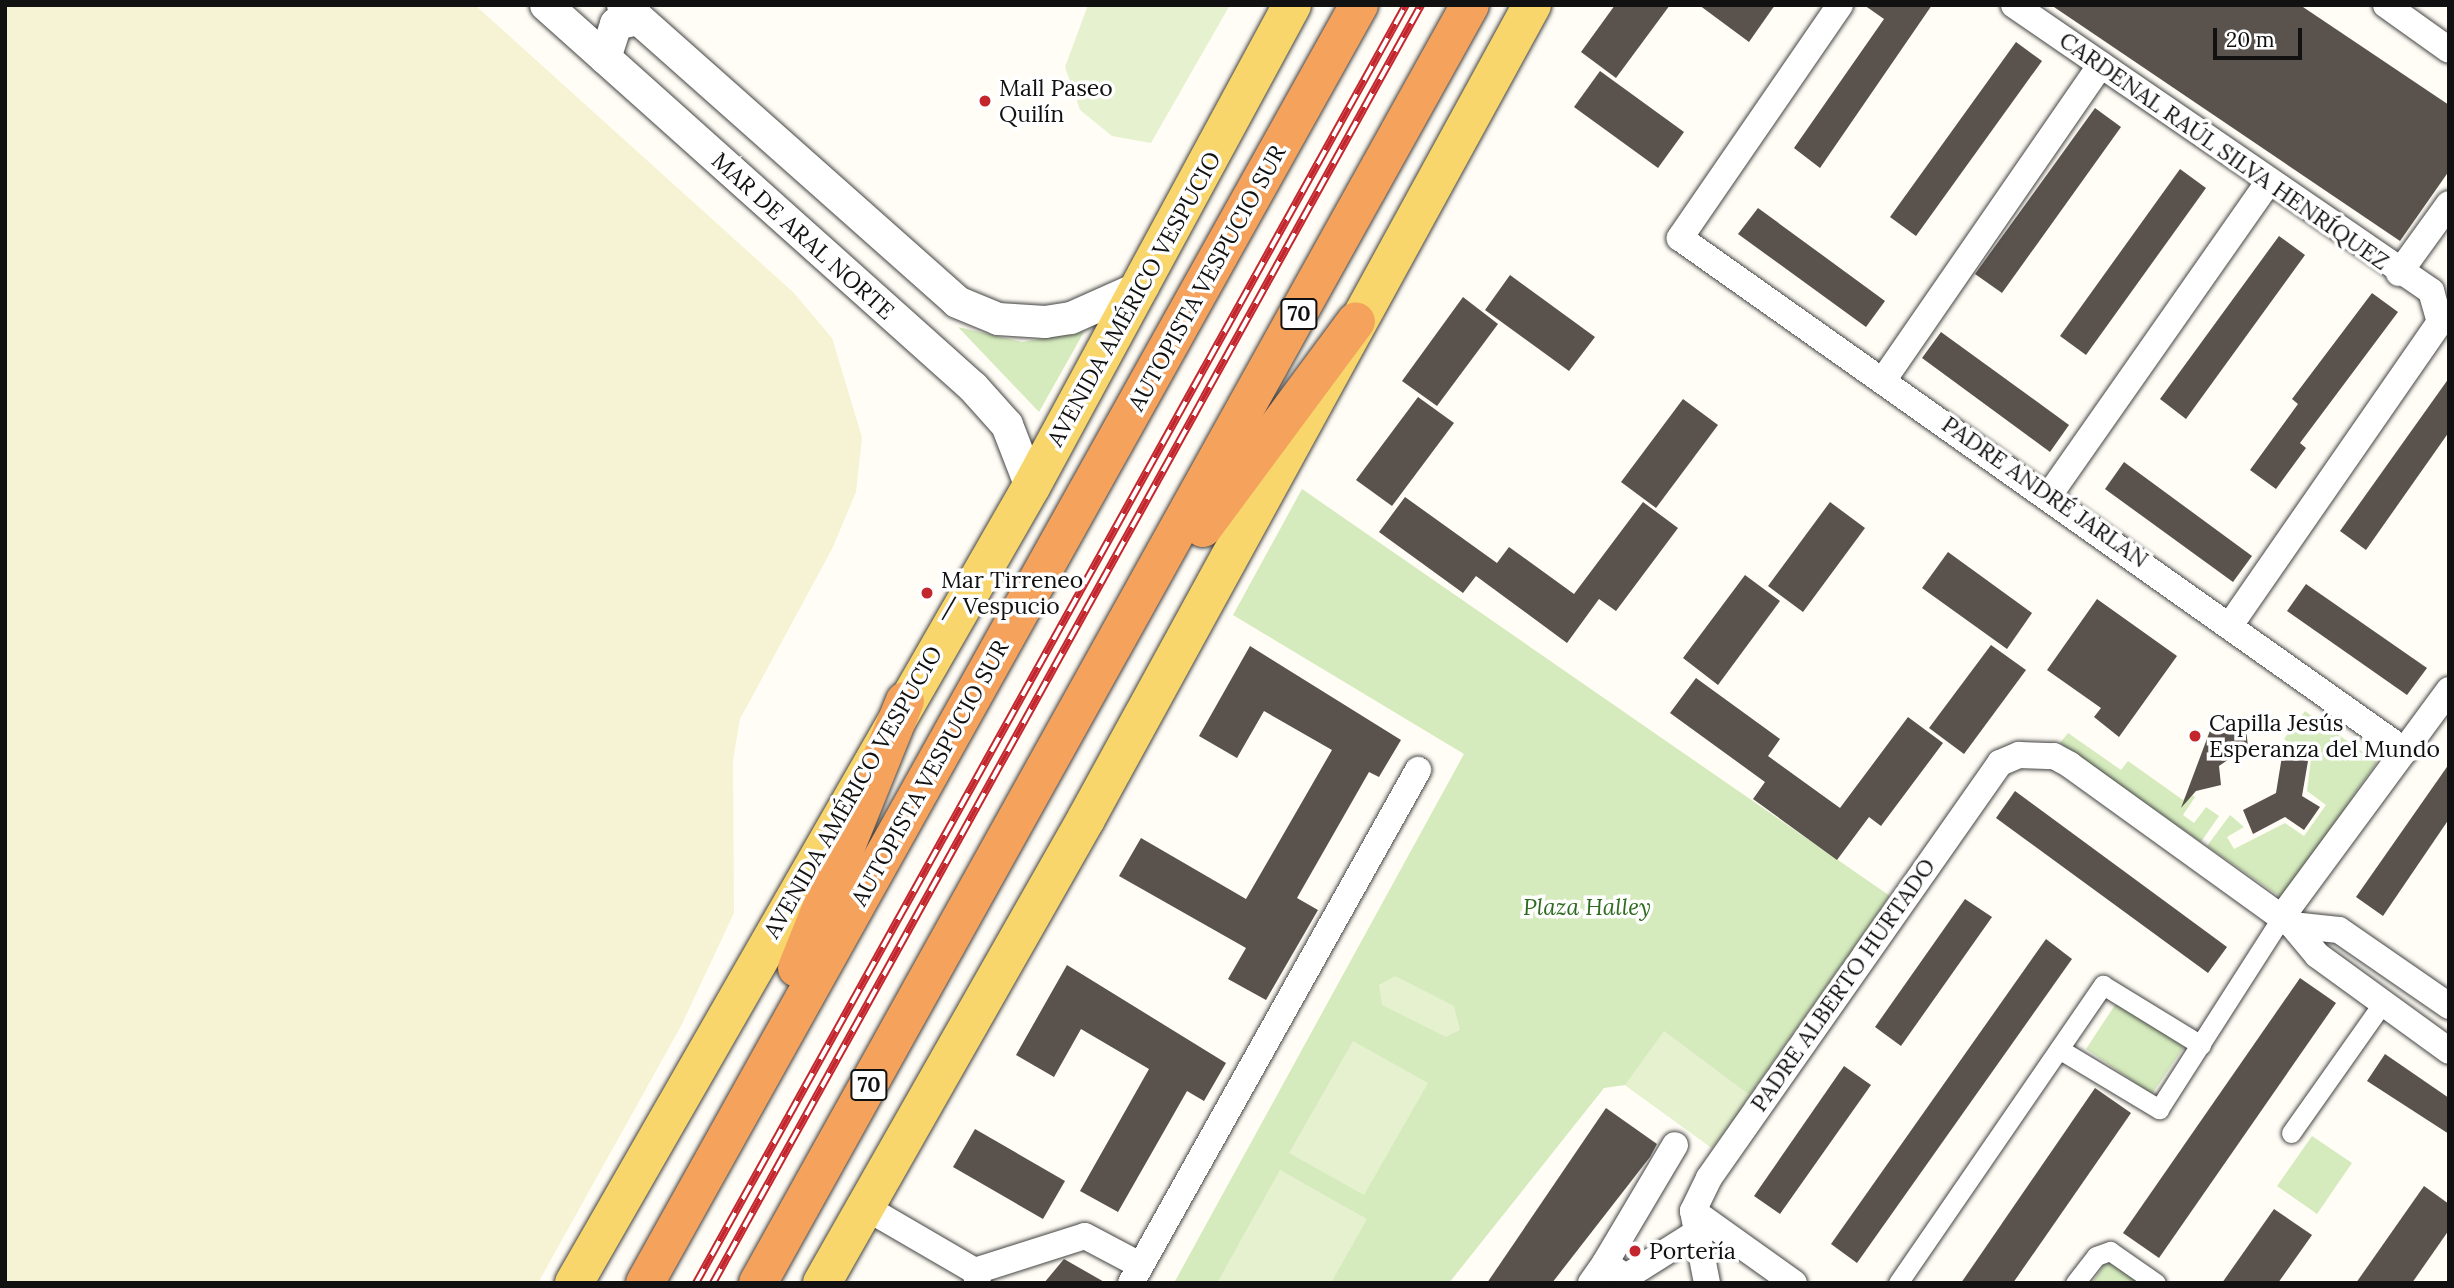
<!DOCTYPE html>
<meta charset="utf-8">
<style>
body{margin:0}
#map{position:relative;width:2454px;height:1288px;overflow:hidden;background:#fffdf5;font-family:Lora,serif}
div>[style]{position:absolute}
.farmland>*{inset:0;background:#f6f3d4}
.green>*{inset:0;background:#d5ebbd}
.pitch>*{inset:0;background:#e6f2cf}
.building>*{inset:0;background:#5a524d}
.roads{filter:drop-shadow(0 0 2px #444) drop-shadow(0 0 2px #444)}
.pedestrian>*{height:19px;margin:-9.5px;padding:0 9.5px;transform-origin:9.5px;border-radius:9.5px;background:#fff}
.minor>*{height:26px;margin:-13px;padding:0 13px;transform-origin:13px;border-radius:13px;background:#fff}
.tertiary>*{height:32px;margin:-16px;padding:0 16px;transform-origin:16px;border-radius:16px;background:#fff}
.primary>*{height:38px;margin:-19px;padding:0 19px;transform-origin:19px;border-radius:19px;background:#f9d66b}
.motorway>*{height:38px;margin:-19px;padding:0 19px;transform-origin:19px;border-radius:19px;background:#f5a25d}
.rail>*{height:8px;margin-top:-4px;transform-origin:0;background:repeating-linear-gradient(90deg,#fff 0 16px,#c4262e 0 32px);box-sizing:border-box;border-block:2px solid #c4262e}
.dots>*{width:19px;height:19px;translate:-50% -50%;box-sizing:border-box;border:4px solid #fff;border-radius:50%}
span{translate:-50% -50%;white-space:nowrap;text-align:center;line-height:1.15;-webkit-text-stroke:7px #fff;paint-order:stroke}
.shield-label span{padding:2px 5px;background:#fff;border:2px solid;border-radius:5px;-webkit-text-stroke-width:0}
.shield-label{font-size:21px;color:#111;font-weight:700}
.poi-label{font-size:23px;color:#111}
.left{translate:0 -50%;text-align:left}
.street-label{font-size:23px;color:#111}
.park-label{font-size:23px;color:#2f6b1f;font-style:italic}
.frame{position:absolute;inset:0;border:7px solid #111;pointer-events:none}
.scale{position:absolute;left:2213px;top:28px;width:89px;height:32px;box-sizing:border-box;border:4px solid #111;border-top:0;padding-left:9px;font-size:21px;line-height:24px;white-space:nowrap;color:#111;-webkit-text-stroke:5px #fff;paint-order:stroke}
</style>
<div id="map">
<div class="farmland">
<i style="clip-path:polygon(5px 5px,475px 5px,794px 293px,832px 338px,862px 437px,856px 492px,832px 549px,740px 719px,733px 760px,734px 913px,681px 1026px,538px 1283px,5px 1283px)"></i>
</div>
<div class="green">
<i style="clip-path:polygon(958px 327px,1022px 342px,1084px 332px,1039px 412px)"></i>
<i style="clip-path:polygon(1302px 489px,1890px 896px,1712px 1148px,1625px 1085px,1604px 1088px,1449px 1283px,1174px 1283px,1464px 754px,1233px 615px)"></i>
<i style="clip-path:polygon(2305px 711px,2377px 762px,2282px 898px,2207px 846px,2230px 815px,2244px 827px,2227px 837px,2234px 849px,2285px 823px,2304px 836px,2326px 805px,2307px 791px,2311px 759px,2284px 739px)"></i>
<i style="clip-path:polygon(2068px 733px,2121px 770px,2128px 761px,2183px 800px,2189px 793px,2195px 797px,2183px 815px,2194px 823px,2206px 807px,2219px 816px,2201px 842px,2060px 743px)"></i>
<i style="clip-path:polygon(2117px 1002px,2184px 1047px,2152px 1094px,2086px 1049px)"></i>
<i style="clip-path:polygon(2312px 1136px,2352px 1163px,2317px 1214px,2277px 1186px)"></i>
<i style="clip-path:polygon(2113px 1251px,2150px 1283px,2092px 1283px)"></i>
</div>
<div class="pitch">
<i style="clip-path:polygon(1088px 5px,1230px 5px,1151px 143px,1112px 136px,1080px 110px,1065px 67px)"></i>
<i style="clip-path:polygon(1395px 976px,1454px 1006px,1460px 1030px,1446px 1037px,1382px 1005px,1379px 985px)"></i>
<i style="clip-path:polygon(1664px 1031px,1751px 1096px,1712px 1148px,1625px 1085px)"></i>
<i style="clip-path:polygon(1353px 1041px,1428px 1083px,1364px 1195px,1289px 1153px)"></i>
<i style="clip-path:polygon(1280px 1170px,1367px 1219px,1331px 1283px,1217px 1283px)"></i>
</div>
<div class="building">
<i style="clip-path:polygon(1615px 5px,1670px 5px,1616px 78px,1581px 52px)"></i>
<i style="clip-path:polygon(1699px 5px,1775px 5px,1749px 42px)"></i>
<i style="clip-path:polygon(1864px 5px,1932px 5px,1820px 168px,1794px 148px,1884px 19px)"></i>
<i style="clip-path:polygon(2051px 5px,2300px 5px,2449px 105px,2449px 171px,2400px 241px)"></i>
<i style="clip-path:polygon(2016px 42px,2042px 61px,1916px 236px,1890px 217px)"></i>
<i style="clip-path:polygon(1600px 71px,1684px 132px,1658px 168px,1574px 107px)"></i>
<i style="clip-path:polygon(2095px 108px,2121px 127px,2002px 293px,1975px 274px)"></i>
<i style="clip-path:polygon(2180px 169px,2206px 188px,2086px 355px,2060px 336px)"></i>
<i style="clip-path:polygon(1758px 208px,1885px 301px,1866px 327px,1738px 234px)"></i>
<i style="clip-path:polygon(2279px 236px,2305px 255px,2186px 419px,2160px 399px)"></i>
<i style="clip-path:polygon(1510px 275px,1595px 337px,1569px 371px,1485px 310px)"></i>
<i style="clip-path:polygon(2372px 293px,2398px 312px,2300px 443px,2306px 448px,2276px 489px,2250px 470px,2298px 404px,2292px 399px)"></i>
<i style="clip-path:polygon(1463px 297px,1498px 324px,1437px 406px,1402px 381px)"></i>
<i style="clip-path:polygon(1941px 332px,2069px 425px,2050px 452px,1922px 358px)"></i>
<i style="clip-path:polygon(2449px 378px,2449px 432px,2366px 550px,2340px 531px)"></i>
<i style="clip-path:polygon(1418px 397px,1454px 423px,1392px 506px,1356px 480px)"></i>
<i style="clip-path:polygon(1683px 399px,1718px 425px,1656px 508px,1621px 482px)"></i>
<i style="clip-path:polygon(2124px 462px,2252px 556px,2233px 582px,2105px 489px)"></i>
<i style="clip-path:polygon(1405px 497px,1497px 563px,1509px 547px,1574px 594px,1643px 502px,1678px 528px,1616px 611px,1599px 599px,1567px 643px,1476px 576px,1463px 593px,1379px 532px)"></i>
<i style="clip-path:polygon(1830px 502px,1865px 528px,1803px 612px,1768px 586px)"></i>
<i style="clip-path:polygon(1948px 552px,2032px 613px,2007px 649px,1922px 588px)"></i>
<i style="clip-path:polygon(1745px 575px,1780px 601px,1718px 685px,1683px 658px)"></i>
<i style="clip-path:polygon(2306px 584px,2427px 668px,2407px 695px,2287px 611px)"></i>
<i style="clip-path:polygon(2097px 599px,2177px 656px,2119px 737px,2094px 717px,2101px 708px,2047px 670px)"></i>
<i style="clip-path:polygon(1991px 645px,2026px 670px,1964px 754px,1929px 728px)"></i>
<i style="clip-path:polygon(1250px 646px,1401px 740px,1379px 777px,1369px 772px,1297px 898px,1318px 910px,1266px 1000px,1228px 979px,1246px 948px,1119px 876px,1141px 838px,1246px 899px,1332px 750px,1264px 711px,1237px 758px,1199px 736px)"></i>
<i style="clip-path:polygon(1696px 678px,1780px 739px,1768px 756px,1840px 808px,1908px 717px,1943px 743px,1881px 826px,1869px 817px,1837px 860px,1753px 799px,1765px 782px,1670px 713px)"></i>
<i style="clip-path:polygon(2214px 720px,2215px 732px,2245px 722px,2248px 746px,2219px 766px,2221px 785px,2196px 791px,2181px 808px)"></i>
<i style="clip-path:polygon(2282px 756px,2308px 761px,2302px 796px,2320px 807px,2304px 830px,2285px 817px,2253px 834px,2243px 810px,2276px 793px)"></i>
<i style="clip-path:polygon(2449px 764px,2449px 819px,2383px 916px,2356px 897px)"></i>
<i style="clip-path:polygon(2015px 791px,2227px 947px,2208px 973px,1996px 818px)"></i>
<i style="clip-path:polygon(1965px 899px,1992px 917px,1901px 1046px,1875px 1027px)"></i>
<i style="clip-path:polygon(2046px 939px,2072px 959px,1857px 1263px,1831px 1244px)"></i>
<i style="clip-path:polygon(1067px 965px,1226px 1063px,1204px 1101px,1187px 1091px,1118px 1212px,1080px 1191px,1149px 1069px,1081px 1029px,1054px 1077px,1016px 1055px)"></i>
<i style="clip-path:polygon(2300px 978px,2336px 1003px,2159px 1258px,2123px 1233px)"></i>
<i style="clip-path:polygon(2385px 1054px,2449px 1098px,2449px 1134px,2367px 1081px)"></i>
<i style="clip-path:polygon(1844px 1066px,1871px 1085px,1780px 1214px,1754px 1196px)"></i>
<i style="clip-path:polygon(2095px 1088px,2131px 1113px,2013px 1283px,1961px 1283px)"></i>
<i style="clip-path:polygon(1606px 1108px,1657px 1144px,1650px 1157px,1552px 1283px,1487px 1283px)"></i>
<i style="clip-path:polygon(975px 1129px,1065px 1181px,1043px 1219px,953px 1167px)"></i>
<i style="clip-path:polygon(2424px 1186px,2449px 1204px,2449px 1230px,2412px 1283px,2356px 1283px)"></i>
<i style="clip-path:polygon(2274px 1209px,2312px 1235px,2278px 1283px,2222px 1283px)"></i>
<i style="clip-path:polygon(1064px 1259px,1106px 1283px,1044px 1283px)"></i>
</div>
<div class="roads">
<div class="pedestrian">
<i style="left:2059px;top:1049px;width:117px;rotate:31deg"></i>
<i style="left:2159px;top:1109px;width:227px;rotate:-57.4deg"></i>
<i style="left:2291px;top:1133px;width:158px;rotate:-54.8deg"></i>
<i style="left:1898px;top:1283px;width:362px;rotate:-55.5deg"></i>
<i style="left:2103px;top:985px;width:115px;rotate:31.5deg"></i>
<i style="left:2075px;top:1283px;width:34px;rotate:-52deg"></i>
<i style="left:2096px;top:1256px;width:15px;rotate:-20deg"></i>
<i style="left:2110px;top:1251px;width:56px;rotate:34.8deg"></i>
</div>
<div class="minor">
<i style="left:1840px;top:5px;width:283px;rotate:124.5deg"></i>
<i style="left:1680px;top:238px;width:888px;rotate:35.28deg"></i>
<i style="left:2014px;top:5px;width:506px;rotate:34.44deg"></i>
<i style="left:2431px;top:291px;width:32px;rotate:74deg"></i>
<i style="left:2440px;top:322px;width:367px;rotate:124.7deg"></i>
<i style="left:2386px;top:5px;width:77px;rotate:35.5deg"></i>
<i style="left:2399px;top:273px;width:85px;rotate:-54.1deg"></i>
<i style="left:1884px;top:379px;width:382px;rotate:-55.4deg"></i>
<i style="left:2050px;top:494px;width:382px;rotate:-55deg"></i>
<i style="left:2281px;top:918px;width:283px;rotate:-53.6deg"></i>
<i style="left:2292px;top:925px;width:47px;rotate:6.1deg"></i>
<i style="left:2339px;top:930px;width:134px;rotate:34.6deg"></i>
<i style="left:865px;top:1207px;width:127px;rotate:30.2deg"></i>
<i style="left:975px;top:1271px;width:12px;rotate:76deg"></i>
<i style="left:1693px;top:1211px;width:124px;rotate:35.5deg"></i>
<i style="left:1605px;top:1263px;width:137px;rotate:-59.3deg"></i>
<i style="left:975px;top:1271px;width:115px;rotate:-17.7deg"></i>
<i style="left:1085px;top:1236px;width:62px;rotate:27.8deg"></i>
<i style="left:1131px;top:1283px;width:588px;rotate:-60.77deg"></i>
<i style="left:1591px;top:1283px;width:24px;rotate:-55deg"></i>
<i style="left:1605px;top:1263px;width:25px;rotate:34deg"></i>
<i style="left:1626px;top:1277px;width:83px;rotate:-32.2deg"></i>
<i style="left:1707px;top:1283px;width:73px;rotate:-101deg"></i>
<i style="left:1693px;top:1211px;width:37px;rotate:-64deg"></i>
<i style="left:1709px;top:1178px;width:507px;rotate:-54.96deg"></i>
<i style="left:2000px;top:763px;width:21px;rotate:-23deg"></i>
<i style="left:2019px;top:755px;width:35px;rotate:2deg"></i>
<i style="left:2054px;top:756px;width:18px;rotate:29deg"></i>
<i style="left:2070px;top:765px;width:274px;rotate:35.8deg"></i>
<i style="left:2292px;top:925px;width:39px;rotate:50deg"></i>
<i style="left:2317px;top:955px;width:163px;rotate:36deg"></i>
</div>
<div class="tertiary">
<i style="left:546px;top:5px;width:573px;rotate:41.82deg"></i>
<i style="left:973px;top:387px;width:51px;rotate:48.2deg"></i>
<i style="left:1007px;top:425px;width:66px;rotate:68.8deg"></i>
<i style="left:623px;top:5px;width:447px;rotate:41.6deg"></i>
<i style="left:957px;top:302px;width:44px;rotate:22.5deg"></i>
<i style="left:998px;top:319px;width:47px;rotate:3.7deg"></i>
<i style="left:1045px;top:322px;width:26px;rotate:-9deg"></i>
<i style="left:1071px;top:318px;width:79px;rotate:-24deg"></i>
<i style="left:605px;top:58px;width:36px;rotate:-72deg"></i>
<i style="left:616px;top:24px;width:23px;rotate:-13deg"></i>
</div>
<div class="primary">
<i style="left:574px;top:1283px;width:918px;rotate:-60.14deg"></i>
<i style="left:1031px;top:487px;width:548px;rotate:-61.56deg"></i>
<i style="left:822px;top:1283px;width:534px;rotate:-60.36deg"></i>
<i style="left:1086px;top:819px;width:928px;rotate:-61.28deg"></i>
</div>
<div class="motorway">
<i style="left:1203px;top:528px;width:257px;rotate:-53.5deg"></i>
<i style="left:797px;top:968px;width:288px;rotate:-68deg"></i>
<i style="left:645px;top:1283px;width:1464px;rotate:-60.81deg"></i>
<i style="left:758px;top:1283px;width:1463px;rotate:-60.88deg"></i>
</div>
</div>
<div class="rail">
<i style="left:696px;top:1283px;width:1462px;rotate:-60.95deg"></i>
<i style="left:713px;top:1283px;width:1461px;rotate:-61.01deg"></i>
</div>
<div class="dots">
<i style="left:985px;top:101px;background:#c4262e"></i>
<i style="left:927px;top:593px;background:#c4262e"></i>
<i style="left:2195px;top:736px;background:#c4262e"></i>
<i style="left:1635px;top:1251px;background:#c4262e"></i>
</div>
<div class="shield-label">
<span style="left:1299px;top:314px">70</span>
<span style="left:869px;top:1085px">70</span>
</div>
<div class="poi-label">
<span class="left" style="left:999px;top:101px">Mall Paseo<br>Quilín</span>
<span class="left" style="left:941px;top:593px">Mar Tirreneo<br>/ Vespucio</span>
<span class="left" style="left:2209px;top:736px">Capilla Jesús<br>Esperanza del Mundo</span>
<span class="left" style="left:1649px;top:1251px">Portería</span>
</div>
<div class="street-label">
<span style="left:2224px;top:151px;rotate:35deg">CARDENAL RAÚL SILVA HENRÍQUEZ</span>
<span style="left:803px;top:236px;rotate:42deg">MAR DE ARAL NORTE</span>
<span style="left:1207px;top:278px;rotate:-61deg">AUTOPISTA VESPUCIO SUR</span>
<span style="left:1134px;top:299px;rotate:-61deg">AVENIDA AMÉRICO VESPUCIO</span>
<span style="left:2045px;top:492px;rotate:35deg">PADRE ANDRÉ JARLAN</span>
<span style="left:930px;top:773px;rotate:-61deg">AUTOPISTA VESPUCIO SUR</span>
<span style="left:853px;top:792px;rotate:-60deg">AVENIDA AMÉRICO VESPUCIO</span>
<span style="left:1843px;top:985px;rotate:-55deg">PADRE ALBERTO HURTADO</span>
</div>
<div class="park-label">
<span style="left:1587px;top:907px">Plaza Halley</span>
</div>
<div class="frame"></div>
<div class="scale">20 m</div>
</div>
